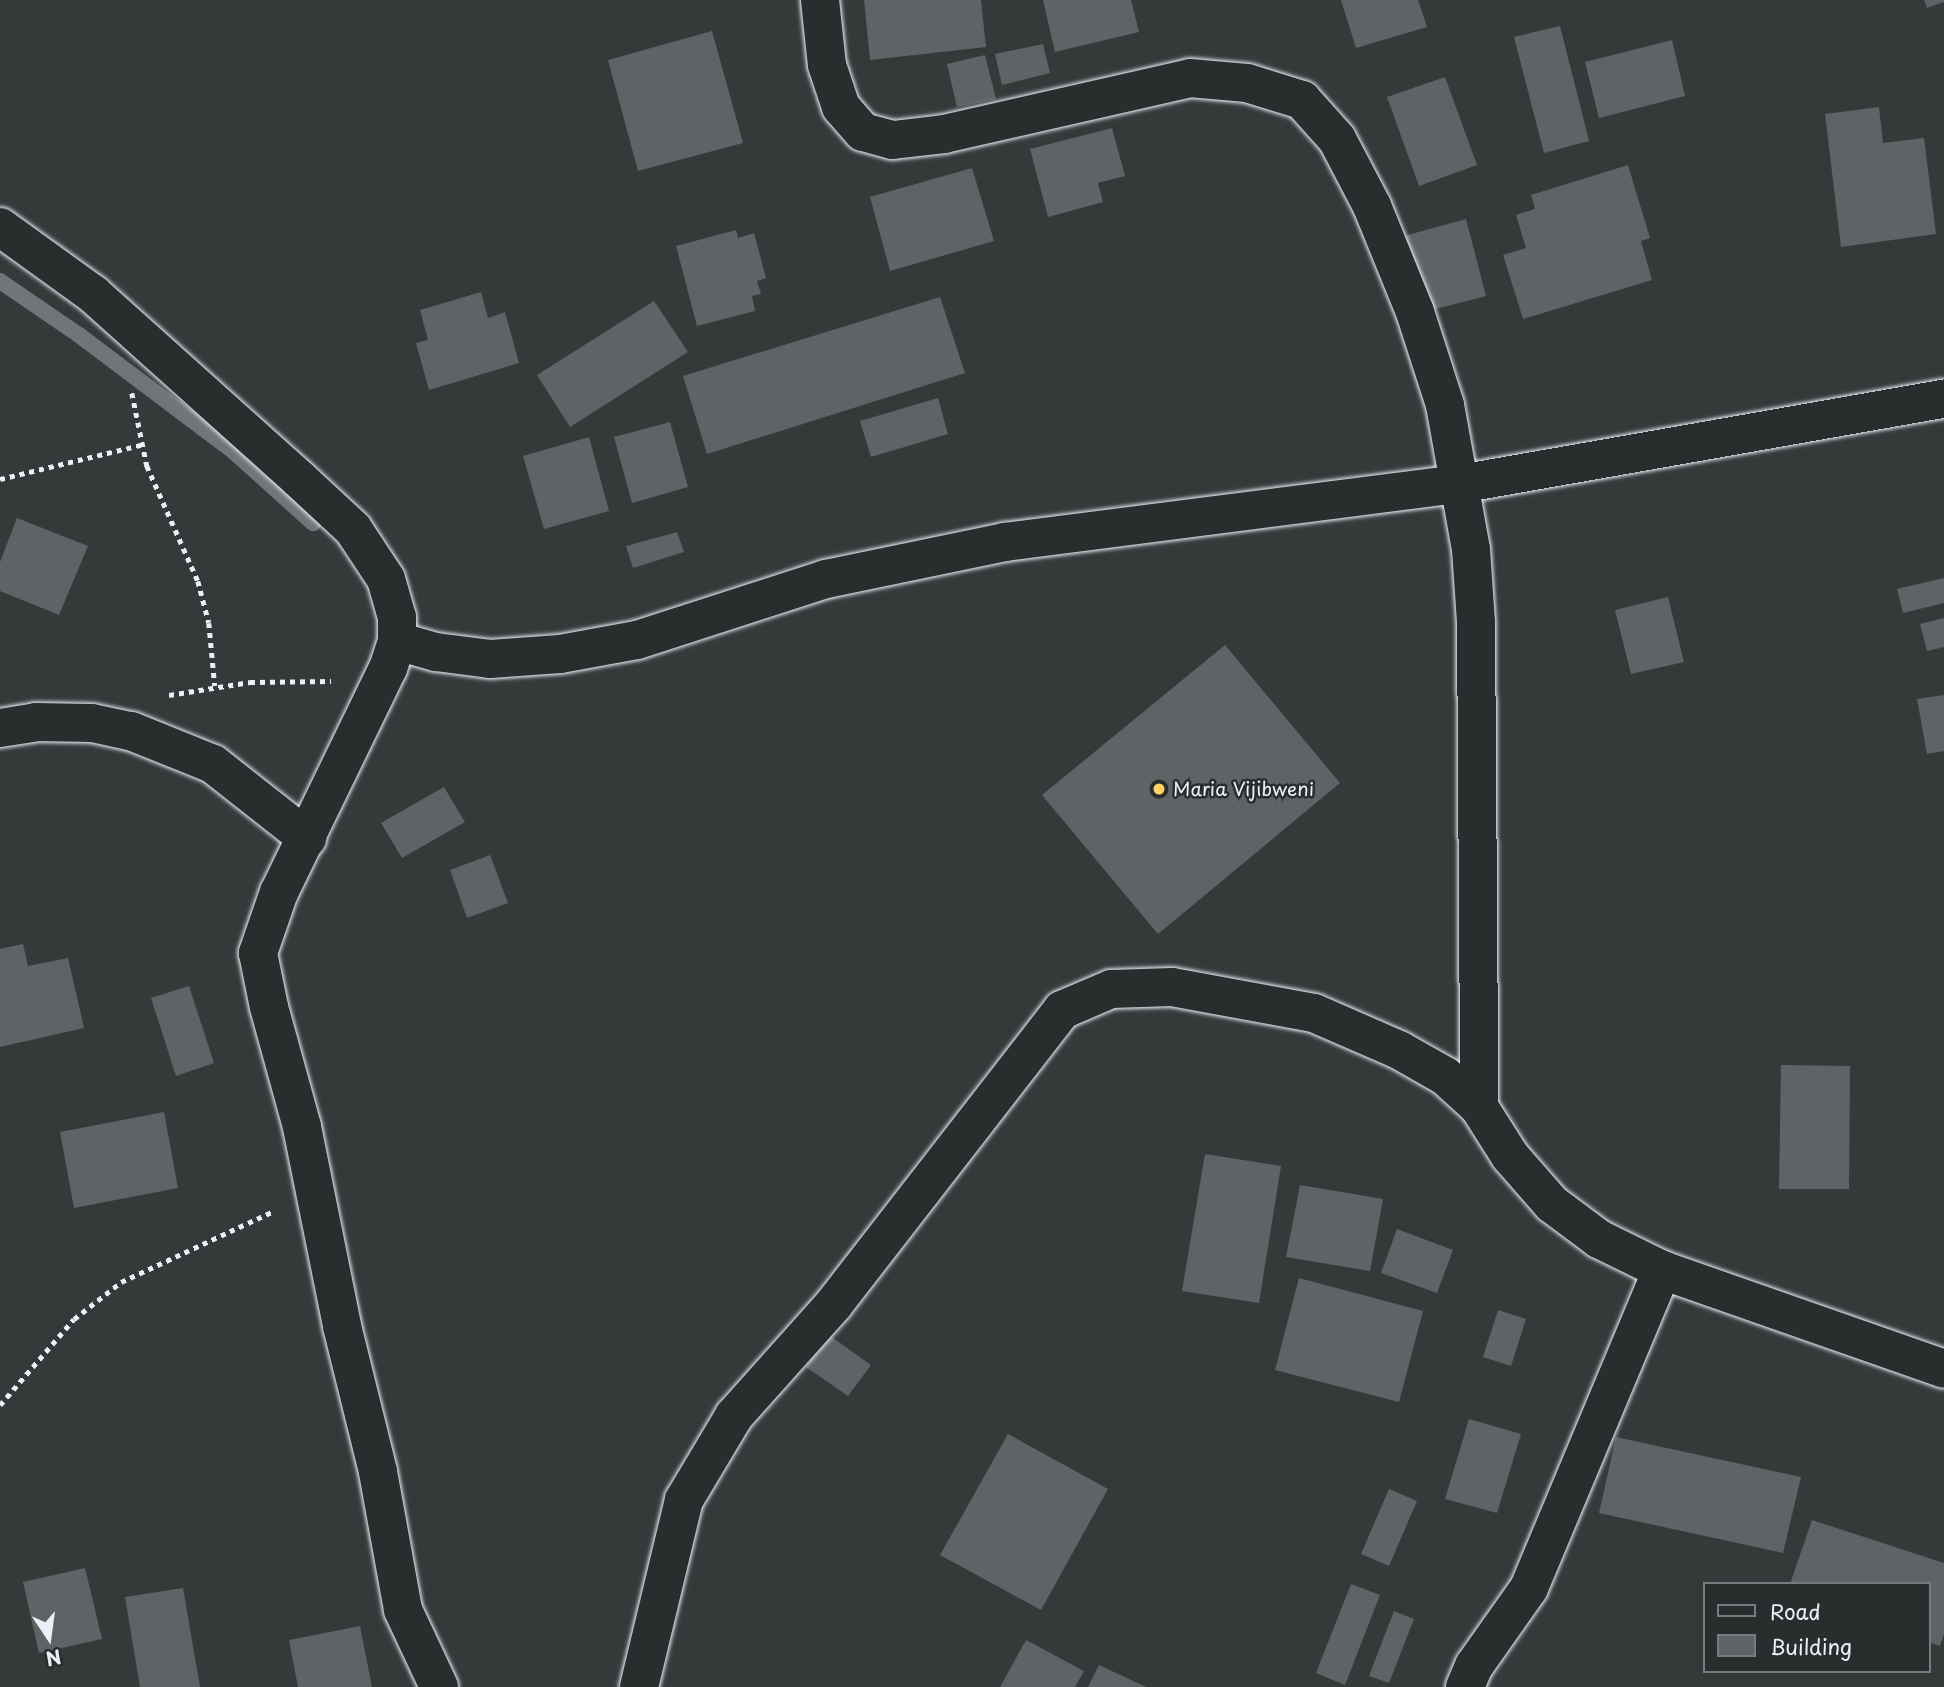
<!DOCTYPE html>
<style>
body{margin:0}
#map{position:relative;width:1944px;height:1687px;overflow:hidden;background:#35393a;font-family:"Playpen Sans",sans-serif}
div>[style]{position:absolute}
.stream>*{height:16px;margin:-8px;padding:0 8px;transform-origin:8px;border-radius:8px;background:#707579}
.building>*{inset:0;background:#5f6365}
.path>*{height:4.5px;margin-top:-2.25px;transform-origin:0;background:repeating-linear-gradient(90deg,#e8f1f8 0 5px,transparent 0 10px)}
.roads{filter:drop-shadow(0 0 2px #e8f1f8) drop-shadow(0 0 2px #e8f1f8)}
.minor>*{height:38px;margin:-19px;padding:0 19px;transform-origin:19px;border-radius:19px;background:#2a2d2e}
.dots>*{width:19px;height:19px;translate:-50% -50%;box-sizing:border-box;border:4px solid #2a2d2e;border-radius:50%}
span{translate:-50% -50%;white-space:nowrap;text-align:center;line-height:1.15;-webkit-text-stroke:5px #2a2d2e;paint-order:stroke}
.poi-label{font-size:19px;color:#e8f1f8}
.left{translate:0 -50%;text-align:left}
.legend{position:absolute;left:1703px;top:1582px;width:228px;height:91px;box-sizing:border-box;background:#2a2d2e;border:2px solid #767b7f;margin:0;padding:9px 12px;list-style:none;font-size:21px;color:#e8f1f8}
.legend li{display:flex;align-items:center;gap:14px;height:35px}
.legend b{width:35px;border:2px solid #767b7f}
.north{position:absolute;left:14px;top:1603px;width:70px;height:70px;-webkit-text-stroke:5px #2a2d2e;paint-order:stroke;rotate:167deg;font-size:19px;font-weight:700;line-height:28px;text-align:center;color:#e8f1f8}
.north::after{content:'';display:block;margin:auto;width:24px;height:32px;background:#e8f1f8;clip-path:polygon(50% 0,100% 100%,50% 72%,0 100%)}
</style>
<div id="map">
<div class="stream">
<i style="left:0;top:281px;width:96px;rotate:34.4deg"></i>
<i style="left:79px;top:335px;width:193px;rotate:37deg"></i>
<i style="left:233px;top:451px;width:108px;rotate:42deg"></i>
</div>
<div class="building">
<i style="clip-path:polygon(864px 0,981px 0,986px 47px,870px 60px)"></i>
<i style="clip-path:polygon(1043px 0,1131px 0,1139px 32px,1055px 52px)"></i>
<i style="clip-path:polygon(1341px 0,1418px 0,1427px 27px,1356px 48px)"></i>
<i style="clip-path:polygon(1924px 0,1944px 0,1944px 2px,1927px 8px)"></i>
<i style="clip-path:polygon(1560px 26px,1589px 141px,1544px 153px,1514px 37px)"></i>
<i style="clip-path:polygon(712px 31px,743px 143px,638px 171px,608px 60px)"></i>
<i style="clip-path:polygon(1672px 40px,1685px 96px,1599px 118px,1585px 62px)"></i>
<i style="clip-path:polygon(1043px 44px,1050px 73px,1002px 85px,995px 54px)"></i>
<i style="clip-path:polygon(985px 55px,996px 99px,957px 107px,947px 64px)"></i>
<i style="clip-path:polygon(1445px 77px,1477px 165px,1419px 186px,1387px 97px)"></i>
<i style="clip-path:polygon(1879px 107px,1883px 143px,1924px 138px,1936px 234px,1841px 247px,1825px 114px)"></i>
<i style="clip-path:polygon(1112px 128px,1125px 176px,1098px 183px,1103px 202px,1048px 217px,1030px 149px)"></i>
<i style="clip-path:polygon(1628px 165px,1650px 238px,1641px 241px,1652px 280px,1523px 319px,1503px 255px,1526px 248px,1516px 215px,1535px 209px,1531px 195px)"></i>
<i style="clip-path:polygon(972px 168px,994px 241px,890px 271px,870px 197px)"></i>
<i style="clip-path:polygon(1466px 219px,1486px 296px,1424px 312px,1404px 236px)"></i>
<i style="clip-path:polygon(736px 230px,738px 238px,754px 233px,766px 278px,757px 281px,761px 294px,752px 296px,755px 311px,697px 326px,676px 246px)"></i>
<i style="clip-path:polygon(481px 292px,488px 318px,505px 312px,519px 363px,429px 390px,416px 343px,428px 340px,420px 310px)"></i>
<i style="clip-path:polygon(940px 297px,965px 373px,707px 454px,683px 376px)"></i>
<i style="clip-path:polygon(654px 301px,688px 352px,570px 427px,537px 375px)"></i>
<i style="clip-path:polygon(938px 398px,948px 434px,871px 457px,860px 421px)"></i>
<i style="clip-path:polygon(670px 422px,688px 487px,632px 503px,614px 437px)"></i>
<i style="clip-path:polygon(589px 437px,609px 511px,544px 529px,523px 456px)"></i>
<i style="clip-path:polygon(17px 518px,88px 546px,59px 615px,0 591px,0 562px)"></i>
<i style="clip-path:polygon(677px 532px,684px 552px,633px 568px,626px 546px)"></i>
<i style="clip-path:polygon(1944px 578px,1944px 603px,1903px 613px,1897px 589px)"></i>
<i style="clip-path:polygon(1668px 597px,1684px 662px,1631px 674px,1615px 610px)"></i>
<i style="clip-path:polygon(1944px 618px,1944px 647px,1927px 651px,1920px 624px)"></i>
<i style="clip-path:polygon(1225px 645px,1340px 783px,1158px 934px,1042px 795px)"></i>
<i style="clip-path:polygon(1944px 695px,1944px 751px,1927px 754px,1917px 699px)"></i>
<i style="clip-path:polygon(444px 787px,465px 822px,402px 858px,381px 823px)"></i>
<i style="clip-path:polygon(490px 855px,508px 903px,467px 918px,450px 870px)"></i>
<i style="clip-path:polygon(23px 944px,28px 966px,68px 958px,84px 1028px,0 1047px,0 949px)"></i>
<i style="clip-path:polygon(189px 986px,214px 1063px,176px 1076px,151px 998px)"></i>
<i style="clip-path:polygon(1781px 1065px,1850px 1066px,1849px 1189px,1779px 1189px)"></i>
<i style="clip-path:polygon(164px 1112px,178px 1188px,74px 1208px,60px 1132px)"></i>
<i style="clip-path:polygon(1205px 1154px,1281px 1166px,1259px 1303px,1182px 1291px)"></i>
<i style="clip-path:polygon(1300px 1185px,1383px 1199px,1370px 1271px,1286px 1257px)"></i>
<i style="clip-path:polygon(1397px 1229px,1453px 1250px,1437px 1293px,1381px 1273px)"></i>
<i style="clip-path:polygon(1299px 1278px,1423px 1311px,1399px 1402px,1275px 1370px)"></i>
<i style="clip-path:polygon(1498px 1310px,1526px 1319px,1511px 1366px,1483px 1357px)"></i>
<i style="clip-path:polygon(829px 1335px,871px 1365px,848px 1396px,806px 1367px)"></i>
<i style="clip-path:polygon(1469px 1419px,1521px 1434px,1497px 1513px,1445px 1499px)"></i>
<i style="clip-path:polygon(1008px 1434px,1108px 1489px,1041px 1610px,940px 1555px)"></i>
<i style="clip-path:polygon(1616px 1437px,1801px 1477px,1783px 1553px,1599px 1513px)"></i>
<i style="clip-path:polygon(1389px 1489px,1417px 1501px,1389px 1566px,1361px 1554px)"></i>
<i style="clip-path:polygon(1812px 1520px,1944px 1563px,1944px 1634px,1940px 1646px,1928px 1642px,1928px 1584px,1790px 1584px)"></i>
<i style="clip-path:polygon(85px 1568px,102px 1639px,39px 1653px,23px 1582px)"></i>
<i style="clip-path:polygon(1351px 1584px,1380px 1595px,1345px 1685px,1316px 1673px)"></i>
<i style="clip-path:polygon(183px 1588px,200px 1687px,140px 1687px,125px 1597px)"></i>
<i style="clip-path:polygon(1394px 1611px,1414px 1619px,1389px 1683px,1369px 1676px)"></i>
<i style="clip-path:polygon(360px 1626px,372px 1687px,298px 1687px,289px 1640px)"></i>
<i style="clip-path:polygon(1026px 1640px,1084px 1671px,1075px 1687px,1000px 1687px)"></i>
<i style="clip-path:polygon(1099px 1665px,1146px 1687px,1088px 1687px)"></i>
</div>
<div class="path">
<i style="left:132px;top:393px;width:75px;rotate:78.4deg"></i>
<i style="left:147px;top:466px;width:126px;rotate:66.1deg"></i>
<i style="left:198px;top:581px;width:43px;rotate:75.3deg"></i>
<i style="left:209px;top:623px;width:63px;rotate:84.6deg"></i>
<i style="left:0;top:479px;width:145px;rotate:-13.6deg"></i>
<i style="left:169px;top:695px;width:82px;rotate:-9.1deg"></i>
<i style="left:250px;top:682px;width:81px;rotate:-0.7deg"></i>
<i style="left:0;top:1405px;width:113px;rotate:-49.3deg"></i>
<i style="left:74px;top:1319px;width:60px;rotate:-38.2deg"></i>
<i style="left:121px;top:1282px;width:166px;rotate:-24.9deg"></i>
</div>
<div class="roads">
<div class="minor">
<i style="left:820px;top:0;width:65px;rotate:83.9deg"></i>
<i style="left:827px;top:65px;width:44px;rotate:71.6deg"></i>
<i style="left:841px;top:107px;width:33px;rotate:49deg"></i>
<i style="left:863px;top:132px;width:31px;rotate:15deg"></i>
<i style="left:893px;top:140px;width:51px;rotate:-6.7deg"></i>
<i style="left:944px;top:134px;width:252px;rotate:-12.8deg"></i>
<i style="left:1190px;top:78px;width:57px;rotate:5deg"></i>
<i style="left:1247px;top:83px;width:58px;rotate:17.2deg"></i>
<i style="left:1302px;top:100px;width:52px;rotate:48.1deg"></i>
<i style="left:1337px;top:139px;width:76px;rotate:62.4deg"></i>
<i style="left:1372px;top:206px;width:114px;rotate:67.9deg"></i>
<i style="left:1415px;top:312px;width:98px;rotate:72.1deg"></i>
<i style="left:1445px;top:405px;width:146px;rotate:79.8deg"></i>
<i style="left:1471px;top:549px;width:73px;rotate:86.1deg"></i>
<i style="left:1476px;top:622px;width:485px;rotate:89.6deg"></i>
<i style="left:0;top:227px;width:115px;rotate:35.8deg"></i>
<i style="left:93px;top:294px;width:275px;rotate:41.9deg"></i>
<i style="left:298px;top:478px;width:75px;rotate:42.8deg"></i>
<i style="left:353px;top:529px;width:60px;rotate:56.6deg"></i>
<i style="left:386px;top:579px;width:40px;rotate:74deg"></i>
<i style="left:397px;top:617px;width:24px;rotate:90deg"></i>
<i style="left:397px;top:641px;width:28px;rotate:108deg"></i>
<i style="left:388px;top:668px;width:249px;rotate:115.9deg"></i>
<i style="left:279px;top:892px;width:65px;rotate:109deg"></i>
<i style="left:258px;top:953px;width:55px;rotate:78.5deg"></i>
<i style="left:269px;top:1007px;width:124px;rotate:74.6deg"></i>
<i style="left:302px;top:1127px;width:203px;rotate:78.6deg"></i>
<i style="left:342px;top:1326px;width:150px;rotate:76.1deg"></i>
<i style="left:378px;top:1472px;width:140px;rotate:79.7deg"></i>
<i style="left:403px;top:1610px;width:85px;rotate:64.9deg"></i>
<i style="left:397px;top:641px;width:41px;rotate:15.8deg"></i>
<i style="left:436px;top:652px;width:54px;rotate:7.4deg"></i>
<i style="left:490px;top:659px;width:70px;rotate:-4.1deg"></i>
<i style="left:560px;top:654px;width:78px;rotate:-10.3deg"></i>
<i style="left:637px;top:640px;width:199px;rotate:-17.9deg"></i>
<i style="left:826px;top:579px;width:183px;rotate:-11.7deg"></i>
<i style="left:1005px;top:542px;width:459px;rotate:-7.3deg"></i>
<i style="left:1460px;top:484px;width:491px;rotate:-10deg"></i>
<i style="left:0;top:728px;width:36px;rotate:-9deg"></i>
<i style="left:36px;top:722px;width:56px;rotate:1deg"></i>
<i style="left:92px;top:723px;width:40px;rotate:12deg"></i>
<i style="left:131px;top:731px;width:88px;rotate:21.9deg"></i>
<i style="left:213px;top:764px;width:120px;rotate:38.2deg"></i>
<i style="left:639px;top:1687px;width:192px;rotate:-76.5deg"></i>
<i style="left:684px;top:1500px;width:98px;rotate:-59.2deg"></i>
<i style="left:734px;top:1416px;width:150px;rotate:-48.2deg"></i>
<i style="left:834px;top:1304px;width:372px;rotate:-52.2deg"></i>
<i style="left:1062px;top:1010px;width:53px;rotate:-23.2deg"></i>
<i style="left:1111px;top:989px;width:61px;rotate:-1.9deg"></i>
<i style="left:1172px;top:987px;width:144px;rotate:10.4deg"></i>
<i style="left:1314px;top:1013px;width:93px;rotate:23.5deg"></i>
<i style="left:1399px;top:1050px;width:53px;rotate:29.5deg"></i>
<i style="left:1445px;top:1076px;width:46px;rotate:42.4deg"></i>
<i style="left:1479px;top:1107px;width:58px;rotate:57.7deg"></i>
<i style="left:1510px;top:1156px;width:64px;rotate:48.8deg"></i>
<i style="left:1552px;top:1204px;width:59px;rotate:36.7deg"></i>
<i style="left:1599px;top:1239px;width:70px;rotate:26.2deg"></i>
<i style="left:1662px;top:1270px;width:299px;rotate:19.3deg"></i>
<i style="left:1465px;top:1687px;width:23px;rotate:-67deg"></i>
<i style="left:1474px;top:1666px;width:95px;rotate:-54.8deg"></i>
<i style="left:1529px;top:1588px;width:345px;rotate:-67.3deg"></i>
</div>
</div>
<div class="dots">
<i style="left:1159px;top:789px;background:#ffd166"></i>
</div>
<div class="poi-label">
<span class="left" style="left:1173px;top:789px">Maria Vijibweni</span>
</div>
<ul class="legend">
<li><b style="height:9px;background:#2a2d2e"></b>Road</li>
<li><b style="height:19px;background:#5f6365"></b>Building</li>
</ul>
<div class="north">N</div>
</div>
